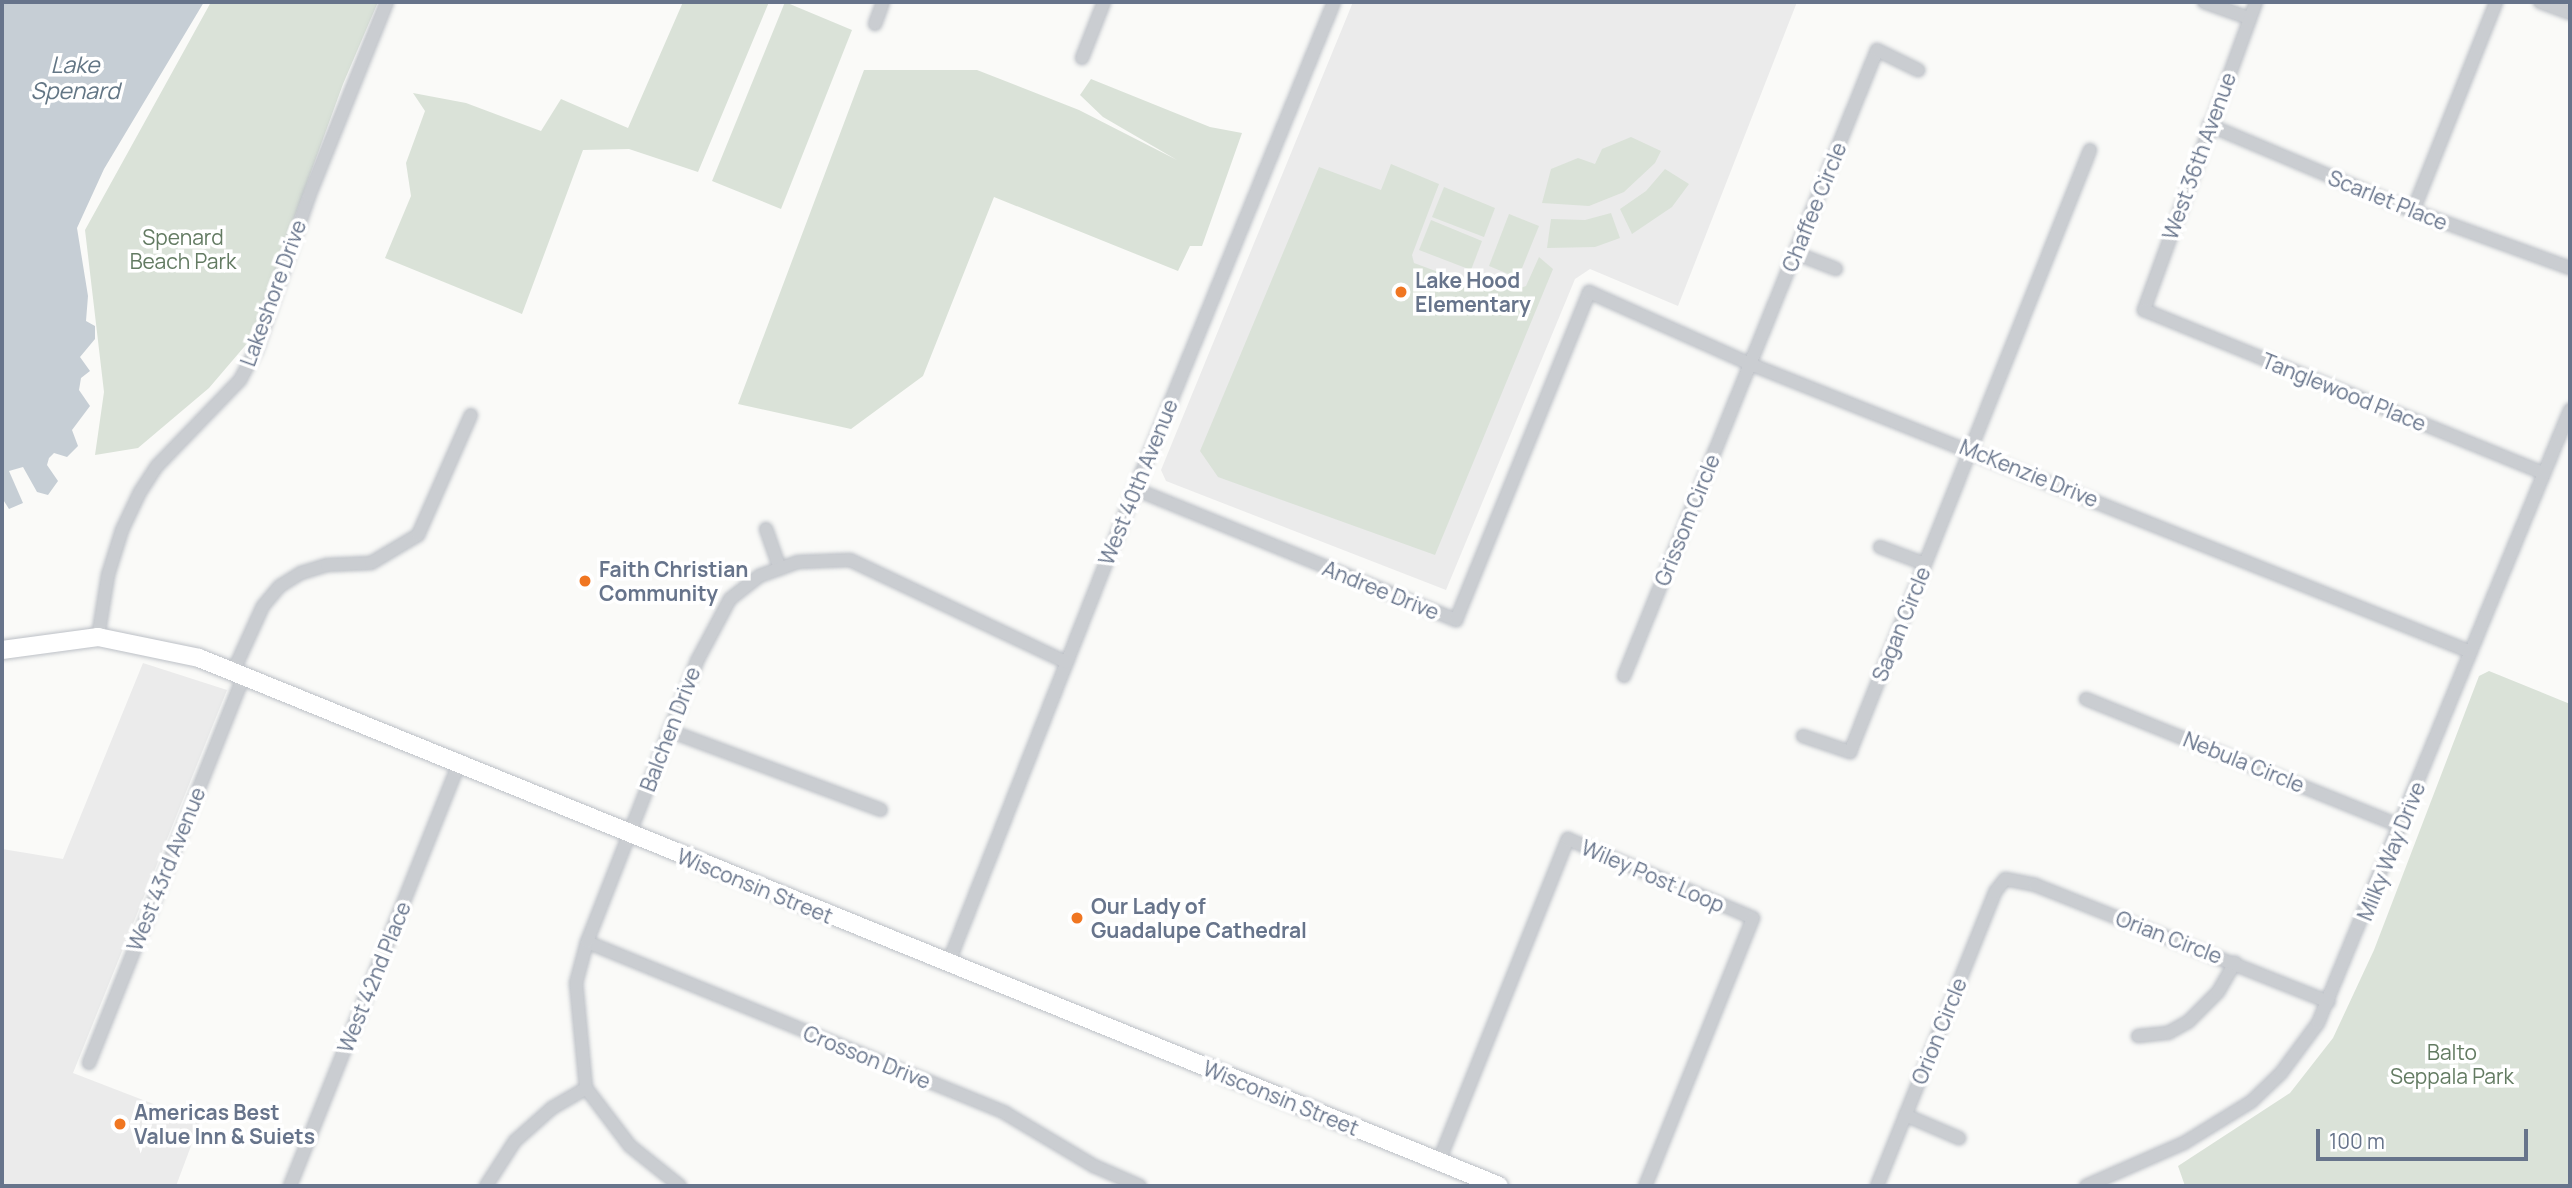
<!DOCTYPE html>
<style>
body{margin:0}
#map{position:relative;width:2572px;height:1188px;overflow:hidden;background:#fafaf8;font-family:Manrope,sans-serif}
div>[style]{position:absolute}
.built>*{inset:0;background:#ebebeb}
.green>*{inset:0;background:#dae2d8}
.water>*{inset:0;background:#c6ced5}
.roads{filter:drop-shadow(0 0 2px #bcc0c6) drop-shadow(0 0 2px #bcc0c6)}
.street>*{height:12px;margin:-6px;padding:0 6px;transform-origin:6px;border-radius:6px;background:#cacdd1}
.secondary>*{height:18px;margin:-9px;padding:0 9px;transform-origin:9px;border-radius:9px;background:#fff}
.dots>*{width:19px;height:19px;translate:-50% -50%;box-sizing:border-box;border:4px solid #fff;border-radius:50%}
span{translate:-50% -50%;white-space:nowrap;text-align:center;line-height:1.15;-webkit-text-stroke:7px #fff;paint-order:stroke}
.street-label{font-size:21px;color:#67748b}
.park-label{font-size:21px;color:#637b62}
.poi-label{font-size:21px;color:#67748b;font-weight:700}
.left{translate:0 -50%;text-align:left}
.water-label{font-size:23px;color:#637685;font-style:italic}
.frame{position:absolute;inset:0;border:4px solid #67748b;pointer-events:none}
.scale{position:absolute;left:2316px;top:1129px;width:212px;height:32px;box-sizing:border-box;border:4px solid #67748b;border-top:0;padding-left:9px;font-size:21px;line-height:24px;white-space:nowrap;color:#67748b;-webkit-text-stroke:5px #fff;paint-order:stroke}
</style>
<div id="map">
<div class="built">
<i style="clip-path:polygon(1353px 2px,1797px 2px,1678px 306px,1590px 269px,1575px 279px,1446px 590px,1166px 481px,1161px 470px)"></i>
<i style="clip-path:polygon(143px 663px,227px 690px,73px 1073px,200px 1122px,176px 1186px,2px 1186px,2px 849px,63px 859px)"></i>
</div>
<div class="green">
<i style="clip-path:polygon(211px 2px,378px 2px,343px 84px,250px 340px,209px 388px,138px 448px,95px 455px,104px 392px,85px 230px)"></i>
<i style="clip-path:polygon(683px 2px,769px 2px,698px 172px,629px 149px,583px 150px,522px 314px,385px 258px,411px 196px,406px 163px,425px 111px,413px 93px,466px 103px,541px 131px,561px 99px,628px 128px)"></i>
<i style="clip-path:polygon(785px 2px,852px 30px,781px 209px,712px 181px)"></i>
<i style="clip-path:polygon(864px 70px,977px 70px,1079px 110px,1177px 160px,1103px 117px,1080px 95px,1091px 79px,1210px 127px,1242px 133px,1202px 246px,1190px 246px,1178px 271px,994px 197px,923px 376px,851px 429px,738px 404px)"></i>
<i style="clip-path:polygon(1631px 137px,1661px 151px,1655px 163px,1624px 192px,1589px 206px,1542px 203px,1551px 169px,1578px 158px,1595px 164px,1602px 149px)"></i>
<i style="clip-path:polygon(1391px 164px,1439px 184px,1412px 255px,1414px 263px,1468px 283px,1486px 275px,1518px 289px,1526px 286px,1539px 257px,1553px 269px,1435px 555px,1218px 477px,1200px 451px,1319px 167px,1381px 190px)"></i>
<i style="clip-path:polygon(1665px 169px,1689px 184px,1672px 207px,1632px 234px,1620px 209px,1646px 191px)"></i>
<i style="clip-path:polygon(1444px 187px,1495px 208px,1484px 237px,1432px 217px)"></i>
<i style="clip-path:polygon(1611px 213px,1620px 238px,1595px 247px,1547px 248px,1551px 219px,1585px 220px)"></i>
<i style="clip-path:polygon(1509px 214px,1539px 226px,1518px 278px,1489px 266px)"></i>
<i style="clip-path:polygon(1431px 220px,1482px 241px,1471px 270px,1419px 250px)"></i>
<i style="clip-path:polygon(2489px 671px,2570px 704px,2570px 1186px,2185px 1186px,2178px 1166px,2290px 1093px,2333px 1038px,2374px 950px,2479px 676px)"></i>
</div>
<div class="water">
<i style="clip-path:polygon(2px 2px,204px 2px,104px 169px,77px 228px,88px 296px,86px 321px,95px 326px,95px 339px,80px 357px,90px 371px,81px 378px,79px 390px,90px 406px,72px 430px,78px 446px,67px 457px,54px 453px,49px 458px,47px 465px,58px 481px,48px 495px,37px 492px,23px 467px,9px 471px,23px 503px,9px 509px,2px 498px)"></i>
</div>
<div class="roads">
<div class="street">
<i style="left:2204px;top:2px;width:48px;rotate:19.6deg"></i>
<i style="left:2256px;top:2px;width:328px;rotate:110deg"></i>
<i style="left:2144px;top:310px;width:432px;rotate:22.2deg"></i>
<i style="left:2540px;top:2px;width:32px;rotate:20deg"></i>
<i style="left:875px;top:24px;width:23px;rotate:-70deg"></i>
<i style="left:1082px;top:58px;width:60px;rotate:-68.6deg"></i>
<i style="left:2209px;top:125px;width:221px;rotate:22.9deg"></i>
<i style="left:2413px;top:211px;width:167px;rotate:20deg"></i>
<i style="left:2413px;top:211px;width:225px;rotate:-68.3deg"></i>
<i style="left:1795px;top:253px;width:44px;rotate:21.3deg"></i>
<i style="left:1135px;top:489px;width:347px;rotate:22.2deg"></i>
<i style="left:1456px;top:620px;width:354px;rotate:-67.9deg"></i>
<i style="left:1589px;top:292px;width:176px;rotate:24.1deg"></i>
<i style="left:1750px;top:364px;width:776px;rotate:21.77deg"></i>
<i style="left:766px;top:529px;width:42px;rotate:70.7deg"></i>
<i style="left:1880px;top:547px;width:48px;rotate:20.7deg"></i>
<i style="left:98px;top:637px;width:63px;rotate:-80.8deg"></i>
<i style="left:108px;top:575px;width:47px;rotate:-72.7deg"></i>
<i style="left:122px;top:530px;width:42px;rotate:-64.7deg"></i>
<i style="left:140px;top:492px;width:31px;rotate:-57deg"></i>
<i style="left:157px;top:466px;width:120px;rotate:-46deg"></i>
<i style="left:240px;top:380px;width:34px;rotate:-62deg"></i>
<i style="left:256px;top:350px;width:163px;rotate:-71deg"></i>
<i style="left:309px;top:196px;width:209px;rotate:-68.1deg"></i>
<i style="left:233px;top:672px;width:72px;rotate:-65.6deg"></i>
<i style="left:263px;top:606px;width:26px;rotate:-50deg"></i>
<i style="left:280px;top:586px;width:25px;rotate:-32deg"></i>
<i style="left:301px;top:573px;width:27px;rotate:-17deg"></i>
<i style="left:327px;top:565px;width:44px;rotate:-2.6deg"></i>
<i style="left:371px;top:563px;width:55px;rotate:-30.8deg"></i>
<i style="left:418px;top:535px;width:131px;rotate:-66.2deg"></i>
<i style="left:1624px;top:676px;width:675px;rotate:-67.99deg"></i>
<i style="left:1877px;top:50px;width:46px;rotate:26deg"></i>
<i style="left:2086px;top:699px;width:340px;rotate:22deg"></i>
<i style="left:670px;top:731px;width:225px;rotate:20.5deg"></i>
<i style="left:1803px;top:736px;width:50px;rotate:18.8deg"></i>
<i style="left:1850px;top:752px;width:648px;rotate:-68.26deg"></i>
<i style="left:587px;top:942px;width:452px;rotate:22.2deg"></i>
<i style="left:1005px;top:1113px;width:104px;rotate:30.8deg"></i>
<i style="left:1094px;top:1166px;width:50px;rotate:23.5deg"></i>
<i style="left:948px;top:964px;width:510px;rotate:-68.51deg"></i>
<i style="left:1135px;top:489px;width:526px;rotate:-67.77deg"></i>
<i style="left:2138px;top:1036px;width:30px;rotate:-6deg"></i>
<i style="left:2168px;top:1033px;width:23px;rotate:-29deg"></i>
<i style="left:2188px;top:1022px;width:42px;rotate:-45deg"></i>
<i style="left:2218px;top:992px;width:34px;rotate:-60deg"></i>
<i style="left:89px;top:1063px;width:418px;rotate:-68.2deg"></i>
<i style="left:1905px;top:1115px;width:59px;rotate:23.1deg"></i>
<i style="left:1439px;top:1161px;width:347px;rotate:-68.2deg"></i>
<i style="left:1568px;top:839px;width:201px;rotate:23.1deg"></i>
<i style="left:1753px;top:918px;width:289px;rotate:111.9deg"></i>
<i style="left:290px;top:1186px;width:451px;rotate:-68.2deg"></i>
<i style="left:486px;top:1186px;width:54px;rotate:-57.2deg"></i>
<i style="left:515px;top:1141px;width:50px;rotate:-41.7deg"></i>
<i style="left:552px;top:1108px;width:39px;rotate:-30deg"></i>
<i style="left:680px;top:1186px;width:64px;rotate:-141.3deg"></i>
<i style="left:630px;top:1146px;width:73px;rotate:-127.2deg"></i>
<i style="left:586px;top:1088px;width:105px;rotate:-95.4deg"></i>
<i style="left:576px;top:983px;width:42px;rotate:-75deg"></i>
<i style="left:587px;top:942px;width:302px;rotate:-68.6deg"></i>
<i style="left:697px;top:661px;width:70px;rotate:-62deg"></i>
<i style="left:730px;top:599px;width:37px;rotate:-38deg"></i>
<i style="left:759px;top:576px;width:41px;rotate:-19.7deg"></i>
<i style="left:798px;top:562px;width:52px;rotate:-2.2deg"></i>
<i style="left:850px;top:560px;width:239px;rotate:25.3deg"></i>
<i style="left:1877px;top:1186px;width:317px;rotate:-68.1deg"></i>
<i style="left:1995px;top:892px;width:16px;rotate:-52deg"></i>
<i style="left:2005px;top:879px;width:31px;rotate:11deg"></i>
<i style="left:2035px;top:885px;width:316px;rotate:21.7deg"></i>
<i style="left:2086px;top:1186px;width:107px;rotate:-23.7deg"></i>
<i style="left:2184px;top:1143px;width:79px;rotate:-31.5deg"></i>
<i style="left:2251px;top:1102px;width:42px;rotate:-44deg"></i>
<i style="left:2281px;top:1073px;width:62px;rotate:-53.5deg"></i>
<i style="left:2318px;top:1023px;width:663px;rotate:-67.65deg"></i>
</div>
<div class="secondary">
<i style="left:2px;top:650px;width:97px;rotate:-7.7deg"></i>
<i style="left:98px;top:637px;width:103px;rotate:11.7deg"></i>
<i style="left:199px;top:658px;width:1403px;rotate:22.1deg"></i>
</div>
</div>
<div class="dots">
<i style="left:1401px;top:292px;background:#f07621"></i>
<i style="left:585px;top:581px;background:#f07621"></i>
<i style="left:1077px;top:918px;background:#f07621"></i>
<i style="left:120px;top:1124px;background:#f07621"></i>
</div>
<div class="street-label">
<span style="left:2199px;top:156px;rotate:-70deg">West 36th Avenue</span>
<span style="left:2388px;top:200px;rotate:22deg">Scarlet Place</span>
<span style="left:1814px;top:207px;rotate:-68deg">Chaffee Circle</span>
<span style="left:273px;top:293px;rotate:-70deg">Lakeshore Drive</span>
<span style="left:2344px;top:392px;rotate:22deg">Tanglewood Place</span>
<span style="left:2029px;top:473px;rotate:22deg">McKenzie Drive</span>
<span style="left:1138px;top:482px;rotate:-68deg">West 40th Avenue</span>
<span style="left:1687px;top:520px;rotate:-68deg">Grissom Circle</span>
<span style="left:1381px;top:590px;rotate:22deg">Andree Drive</span>
<span style="left:1901px;top:624px;rotate:-68deg">Sagan Circle</span>
<span style="left:670px;top:729px;rotate:-69deg">Balchen Drive</span>
<span style="left:2244px;top:762px;rotate:22deg">Nebula Circle</span>
<span style="left:2391px;top:851px;rotate:-68deg">Milky Way Drive</span>
<span style="left:166px;top:869px;rotate:-68deg">West 43rd Avenue</span>
<span style="left:1653px;top:876px;rotate:23deg">Wiley Post Loop</span>
<span style="left:755px;top:886px;rotate:22deg">Wisconsin Street</span>
<span style="left:2169px;top:937px;rotate:21deg">Orian Circle</span>
<span style="left:374px;top:977px;rotate:-68deg">West 42nd Place</span>
<span style="left:1939px;top:1031px;rotate:-68deg">Orion Circle</span>
<span style="left:867px;top:1057px;rotate:22deg">Crosson Drive</span>
<span style="left:1281px;top:1098px;rotate:22deg">Wisconsin Street</span>
</div>
<div class="park-label">
<span style="left:183px;top:249px">Spenard<br>Beach Park</span>
<span style="left:2452px;top:1064px">Balto<br>Seppala Park</span>
</div>
<div class="poi-label">
<span class="left" style="left:1415px;top:292px">Lake Hood<br>Elementary</span>
<span class="left" style="left:599px;top:581px">Faith Christian<br>Community</span>
<span class="left" style="left:1091px;top:918px">Our Lady of<br>Guadalupe Cathedral</span>
<span class="left" style="left:134px;top:1124px">Americas Best<br>Value Inn &amp; Suiets</span>
</div>
<div class="water-label">
<span style="left:75px;top:77px">Lake<br>Spenard</span>
</div>
<div class="frame"></div>
<div class="scale">100 m</div>
</div>
